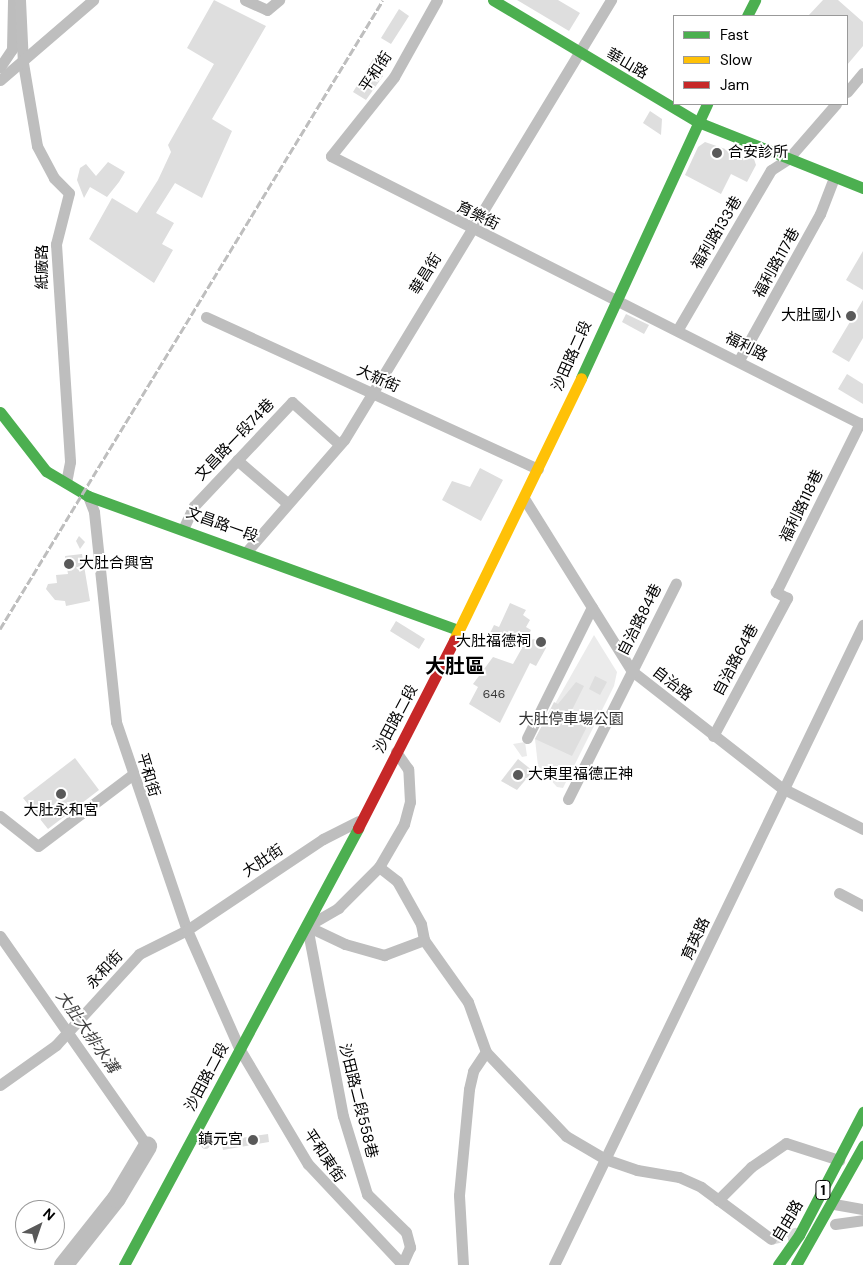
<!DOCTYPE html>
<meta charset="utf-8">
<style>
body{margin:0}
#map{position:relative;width:863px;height:1265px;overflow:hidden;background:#fff;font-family:"DM Sans","Noto Sans TC",sans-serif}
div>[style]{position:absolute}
.green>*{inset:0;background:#ebebeb}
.canal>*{height:11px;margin:-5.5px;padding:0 5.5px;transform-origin:5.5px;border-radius:5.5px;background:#bdbdbd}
.river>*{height:19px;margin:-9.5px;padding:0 9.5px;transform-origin:9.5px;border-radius:9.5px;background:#bdbdbd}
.building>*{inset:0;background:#dedede}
.round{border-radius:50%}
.street-tunnel>*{height:11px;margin-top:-5.5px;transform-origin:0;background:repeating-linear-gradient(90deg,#d9d9d9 0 11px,transparent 0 16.5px)}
.street>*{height:11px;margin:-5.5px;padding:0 5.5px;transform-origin:5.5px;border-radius:5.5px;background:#bebebe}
.fast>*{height:11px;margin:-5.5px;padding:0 5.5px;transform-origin:5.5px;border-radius:5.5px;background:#4caf50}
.slow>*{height:11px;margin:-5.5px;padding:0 5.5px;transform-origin:5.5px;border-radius:5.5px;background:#ffc107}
.jam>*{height:11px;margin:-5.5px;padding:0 5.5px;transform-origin:5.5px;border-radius:5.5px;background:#c62828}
.rail>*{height:3px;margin-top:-1.5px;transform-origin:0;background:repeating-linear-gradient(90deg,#bebebe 0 8px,transparent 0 10.5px)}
.dots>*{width:14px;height:14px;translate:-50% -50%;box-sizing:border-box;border:2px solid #fff;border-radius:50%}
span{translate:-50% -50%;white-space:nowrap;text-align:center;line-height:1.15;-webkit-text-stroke:4px #fff;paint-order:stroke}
.number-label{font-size:12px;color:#383838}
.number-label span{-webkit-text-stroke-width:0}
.shield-label span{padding:1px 4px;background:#fff;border:1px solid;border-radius:4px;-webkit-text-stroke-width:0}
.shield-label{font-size:14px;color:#000;font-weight:700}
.street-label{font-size:15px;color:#000}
.poi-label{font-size:15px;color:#000}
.left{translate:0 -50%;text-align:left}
.right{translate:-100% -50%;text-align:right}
.park-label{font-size:15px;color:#313131}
.water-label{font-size:16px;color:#424242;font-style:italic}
.district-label{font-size:20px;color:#000;font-weight:700}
.legend{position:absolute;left:673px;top:15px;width:175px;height:90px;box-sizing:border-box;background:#fff;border:1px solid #999;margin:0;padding:6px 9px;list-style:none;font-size:15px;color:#000}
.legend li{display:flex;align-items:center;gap:10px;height:25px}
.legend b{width:25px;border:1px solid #999}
.north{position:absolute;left:15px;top:1200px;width:50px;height:50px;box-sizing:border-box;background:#fff;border:1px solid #999;border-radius:50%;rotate:41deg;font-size:14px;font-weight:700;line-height:20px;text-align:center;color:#000}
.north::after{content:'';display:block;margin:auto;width:18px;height:22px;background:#595959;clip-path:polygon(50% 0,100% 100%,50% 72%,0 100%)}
</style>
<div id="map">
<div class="green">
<i style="clip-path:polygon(594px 635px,617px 672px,614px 686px,563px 788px,557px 787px,538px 766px,535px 739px)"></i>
<i style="clip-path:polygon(525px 742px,527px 756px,522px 757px,513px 744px)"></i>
</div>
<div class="canal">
<i style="left:0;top:67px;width:22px;rotate:-56deg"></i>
<i style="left:12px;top:49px;width:49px;rotate:-88.8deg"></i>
<i style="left:0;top:936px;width:256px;rotate:55deg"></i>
</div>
<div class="river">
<i style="left:63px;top:1265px;width:85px;rotate:-51.7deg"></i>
<i style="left:116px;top:1198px;width:61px;rotate:-59.2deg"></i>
</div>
<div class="building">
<i style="clip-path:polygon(214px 0,266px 26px,212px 119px,232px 131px,202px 198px,175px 183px,156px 213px,174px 223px,162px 244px,173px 250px,154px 283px,89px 239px,112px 198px,137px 213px,158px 180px,171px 152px,168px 145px,214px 64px,187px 48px)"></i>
<i style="clip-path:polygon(517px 0,558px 0,580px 13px,569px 31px)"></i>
<i style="clip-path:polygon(823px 0,838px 0,863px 22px,863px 46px,847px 65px,847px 16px,808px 16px)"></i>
<i style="clip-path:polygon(399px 9px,409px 16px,391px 44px,381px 38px)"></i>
<i style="clip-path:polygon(375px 56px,382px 61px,375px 71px,383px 76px,366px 100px,353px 92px)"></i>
<i style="clip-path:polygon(650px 111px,662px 119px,661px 135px,643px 123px)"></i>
<i style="clip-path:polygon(705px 142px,754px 159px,756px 165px,747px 182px,731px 174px,721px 194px,685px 175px,698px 147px)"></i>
<i style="clip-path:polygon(108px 162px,125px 172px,119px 182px,107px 197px,90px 187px,84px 198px,77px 180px,80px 168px,86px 164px,96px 176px)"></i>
<i style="clip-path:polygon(863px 251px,863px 290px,846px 280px)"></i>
<i style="clip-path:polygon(863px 300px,863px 338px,849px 362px,832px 352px)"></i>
<i style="clip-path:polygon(626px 314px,649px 325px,644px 334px,622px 322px)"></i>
<i style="clip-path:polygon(847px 374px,863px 384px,863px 404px,838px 389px)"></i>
<i style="clip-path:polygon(480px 468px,503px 480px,481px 521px,442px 500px,452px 481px,470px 487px)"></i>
<i style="clip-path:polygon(79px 536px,85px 542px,80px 549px,76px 541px)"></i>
<i style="clip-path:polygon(82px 554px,90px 601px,66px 606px,65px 601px,55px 600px,46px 589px,48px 584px,57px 583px,56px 575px,68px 574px,65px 556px)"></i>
<i style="clip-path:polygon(510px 603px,526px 610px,523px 615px,530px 620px,526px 627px,531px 630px,526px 641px,543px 637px,546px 648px,536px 666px,530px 663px,500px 723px,469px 704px,478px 687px,473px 684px,493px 657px,513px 664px,522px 648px,490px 633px,494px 625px,499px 627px)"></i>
<i style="clip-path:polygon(396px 621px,425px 639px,419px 649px,390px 631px)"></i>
<i style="clip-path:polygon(595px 676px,607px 682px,600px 695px,589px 689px)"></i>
<i style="clip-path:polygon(576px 682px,584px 686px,572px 710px,591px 719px,572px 756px,535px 739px,554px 702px,558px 704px)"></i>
<i style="clip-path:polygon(75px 758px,99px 790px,48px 829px,23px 798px)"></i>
<i style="clip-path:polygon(518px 759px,533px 771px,517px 790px,501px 781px)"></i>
<i style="clip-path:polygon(268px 1134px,269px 1142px,223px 1150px,221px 1141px)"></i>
<i class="round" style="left:200.5px;top:1139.5px;width:9px;height:9px"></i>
</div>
<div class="street-tunnel">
<i style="left:771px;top:1239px;width:33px;rotate:-14deg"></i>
</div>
<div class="street">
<i style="left:20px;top:0;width:63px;rotate:87.3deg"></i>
<i style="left:23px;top:63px;width:84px;rotate:80.4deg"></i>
<i style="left:37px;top:146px;width:36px;rotate:62deg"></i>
<i style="left:54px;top:178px;width:21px;rotate:45deg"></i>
<i style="left:69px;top:193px;width:53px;rotate:104.3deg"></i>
<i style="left:56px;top:244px;width:218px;rotate:86.3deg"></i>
<i style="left:70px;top:462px;width:21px;rotate:101deg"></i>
<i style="left:245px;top:0;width:24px;rotate:24deg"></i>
<i style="left:267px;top:10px;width:16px;rotate:-40deg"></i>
<i style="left:437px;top:0;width:88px;rotate:119.2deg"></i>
<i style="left:394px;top:77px;width:101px;rotate:128.6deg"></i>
<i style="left:331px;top:156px;width:596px;rotate:26.82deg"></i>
<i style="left:0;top:80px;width:123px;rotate:-40.7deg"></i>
<i style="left:847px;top:92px;width:25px;rotate:-50deg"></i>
<i style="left:206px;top:317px;width:365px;rotate:24.6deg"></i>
<i style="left:678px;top:329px;width:184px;rotate:-59.7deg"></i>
<i style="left:771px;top:170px;width:20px;rotate:-33deg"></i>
<i style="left:788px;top:159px;width:73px;rotate:-48.9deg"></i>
<i style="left:739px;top:360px;width:167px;rotate:-61deg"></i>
<i style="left:820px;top:214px;width:40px;rotate:-69deg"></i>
<i style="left:237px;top:460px;width:66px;rotate:40.7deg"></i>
<i style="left:88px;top:496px;width:17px;rotate:69deg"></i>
<i style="left:94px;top:512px;width:211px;rotate:84deg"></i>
<i style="left:116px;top:722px;width:220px;rotate:71.2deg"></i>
<i style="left:187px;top:930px;width:129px;rotate:66.2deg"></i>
<i style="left:239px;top:1048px;width:135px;rotate:59.3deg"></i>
<i style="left:308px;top:1164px;width:139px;rotate:46.8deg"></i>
<i style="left:525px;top:500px;width:202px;rotate:58deg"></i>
<i style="left:632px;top:671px;width:190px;rotate:38deg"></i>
<i style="left:782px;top:788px;width:91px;rotate:26.8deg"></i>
<i style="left:184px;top:527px;width:23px;rotate:-65deg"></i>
<i style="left:194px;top:506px;width:143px;rotate:-46.7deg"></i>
<i style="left:292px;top:402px;width:63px;rotate:41.8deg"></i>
<i style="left:247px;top:551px;width:147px;rotate:-48.9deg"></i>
<i style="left:344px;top:440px;width:515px;rotate:-58.75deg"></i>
<i style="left:713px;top:736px;width:157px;rotate:-61.8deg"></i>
<i style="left:787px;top:598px;width:13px;rotate:-151deg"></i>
<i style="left:776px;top:592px;width:189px;rotate:-63.6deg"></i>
<i style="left:527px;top:738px;width:146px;rotate:-63.6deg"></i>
<i style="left:568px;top:799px;width:241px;rotate:-63.4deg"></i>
<i style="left:0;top:816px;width:48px;rotate:38.3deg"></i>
<i style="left:38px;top:846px;width:118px;rotate:-37.1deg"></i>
<i style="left:379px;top:867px;width:23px;rotate:38deg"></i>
<i style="left:397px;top:881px;width:49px;rotate:60.8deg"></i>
<i style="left:421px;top:924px;width:16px;rotate:79deg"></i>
<i style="left:424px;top:940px;width:76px;rotate:54.6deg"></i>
<i style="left:468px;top:1002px;width:53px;rotate:70.2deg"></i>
<i style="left:486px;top:1052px;width:116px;rotate:46.4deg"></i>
<i style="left:566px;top:1136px;width:45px;rotate:30.5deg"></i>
<i style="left:605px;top:1159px;width:34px;rotate:19deg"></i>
<i style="left:637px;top:1170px;width:43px;rotate:9.5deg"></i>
<i style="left:679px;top:1177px;width:24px;rotate:24deg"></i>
<i style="left:701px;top:1187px;width:87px;rotate:36.6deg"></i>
<i style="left:839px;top:893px;width:27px;rotate:28deg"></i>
<i style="left:309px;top:925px;width:34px;rotate:-30deg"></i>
<i style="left:338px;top:908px;width:58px;rotate:-45deg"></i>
<i style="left:379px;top:867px;width:50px;rotate:-59.8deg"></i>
<i style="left:404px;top:824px;width:23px;rotate:-75deg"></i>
<i style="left:410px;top:802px;width:33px;rotate:-93deg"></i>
<i style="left:408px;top:769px;width:21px;rotate:-125deg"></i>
<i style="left:307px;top:926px;width:193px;rotate:79.3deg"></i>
<i style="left:343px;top:1116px;width:82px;rotate:72.9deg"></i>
<i style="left:367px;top:1194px;width:54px;rotate:44.3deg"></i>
<i style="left:406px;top:1232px;width:16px;rotate:75deg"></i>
<i style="left:410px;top:1247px;width:20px;rotate:114deg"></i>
<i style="left:307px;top:926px;width:42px;rotate:25.3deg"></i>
<i style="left:345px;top:944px;width:41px;rotate:15.8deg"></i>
<i style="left:384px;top:955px;width:43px;rotate:-20.6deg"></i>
<i style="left:0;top:1085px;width:69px;rotate:-35.5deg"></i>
<i style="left:56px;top:1045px;width:123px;rotate:-47.6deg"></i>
<i style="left:139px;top:954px;width:54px;rotate:-26.6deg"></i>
<i style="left:187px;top:930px;width:164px;rotate:-33.8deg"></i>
<i style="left:323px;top:839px;width:39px;rotate:-27deg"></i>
<i style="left:718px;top:1200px;width:47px;rotate:-45deg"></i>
<i style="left:751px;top:1167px;width:42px;rotate:-34.4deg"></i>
<i style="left:786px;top:1143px;width:56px;rotate:17.8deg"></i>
<i style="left:834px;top:1204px;width:29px;rotate:10deg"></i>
<i style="left:835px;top:1224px;width:28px;rotate:-8deg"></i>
<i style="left:463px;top:1265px;width:70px;rotate:-93.3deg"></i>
<i style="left:459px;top:1195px;width:106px;rotate:-84.6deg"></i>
<i style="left:469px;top:1089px;width:18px;rotate:-77deg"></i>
<i style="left:473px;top:1071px;width:23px;rotate:-56deg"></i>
<i style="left:554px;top:1265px;width:711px;rotate:-64.23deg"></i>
</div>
<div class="fast">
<i style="left:493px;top:0;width:239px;rotate:30.8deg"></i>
<i style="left:698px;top:122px;width:178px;rotate:21.8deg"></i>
<i style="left:747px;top:16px;width:18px;rotate:-63deg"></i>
<i style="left:581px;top:378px;width:302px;rotate:-65.3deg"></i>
<i style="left:0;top:412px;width:75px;rotate:52.1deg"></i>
<i style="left:46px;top:471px;width:49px;rotate:30.8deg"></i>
<i style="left:88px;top:496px;width:394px;rotate:19.9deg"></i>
<i style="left:124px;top:1265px;width:496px;rotate:-61.8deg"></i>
<i style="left:778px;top:1265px;width:37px;rotate:-55deg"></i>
<i style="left:799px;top:1235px;width:139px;rotate:-62.5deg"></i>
<i style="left:796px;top:1265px;width:137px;rotate:-60.6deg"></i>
</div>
<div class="slow">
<i style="left:454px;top:640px;width:291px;rotate:-64.1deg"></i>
</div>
<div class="jam">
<i style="left:358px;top:828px;width:211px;rotate:-62.9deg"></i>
</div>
<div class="rail">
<i style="left:0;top:629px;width:736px;rotate:-58.66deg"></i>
</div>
<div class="dots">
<i style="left:717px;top:153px;background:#595959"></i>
<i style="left:851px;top:316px;background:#595959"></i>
<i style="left:69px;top:564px;background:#595959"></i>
<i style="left:541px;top:642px;background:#595959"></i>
<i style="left:518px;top:775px;background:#595959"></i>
<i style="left:61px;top:794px;background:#595959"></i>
<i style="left:253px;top:1140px;background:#595959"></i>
</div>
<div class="number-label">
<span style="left:494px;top:695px">646</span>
</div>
<div class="shield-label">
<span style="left:823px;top:1190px">1</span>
</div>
<div class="street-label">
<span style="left:627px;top:64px;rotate:30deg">華山路</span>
<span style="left:376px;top:72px;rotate:-56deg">平和街</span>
<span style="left:478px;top:216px;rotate:26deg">育樂街</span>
<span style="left:717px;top:233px;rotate:-59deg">福利路133巷</span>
<span style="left:777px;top:263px;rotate:-61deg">福利路117巷</span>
<span style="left:43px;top:267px;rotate:-90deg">紙廠路</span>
<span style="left:426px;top:274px;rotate:-58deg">華昌街</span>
<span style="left:746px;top:347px;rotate:27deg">福利路</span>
<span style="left:572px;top:356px;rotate:-66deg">沙田路二段</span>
<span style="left:378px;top:379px;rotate:24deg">大新街</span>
<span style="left:235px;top:440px;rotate:-46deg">文昌路一段74巷</span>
<span style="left:802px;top:506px;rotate:-64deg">福利路118巷</span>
<span style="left:222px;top:525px;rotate:20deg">文昌路一段</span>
<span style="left:640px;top:620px;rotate:-63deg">自治路84巷</span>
<span style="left:736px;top:660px;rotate:-62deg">自治路64巷</span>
<span style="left:672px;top:684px;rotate:38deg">自治路</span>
<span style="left:396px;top:719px;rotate:-62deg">沙田路二段</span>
<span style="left:148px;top:775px;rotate:73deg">平和街</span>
<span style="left:263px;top:861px;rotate:-34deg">大肚街</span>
<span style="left:696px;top:939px;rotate:-65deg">育英路</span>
<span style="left:105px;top:970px;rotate:-47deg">永和街</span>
<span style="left:207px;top:1077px;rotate:-62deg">沙田路二段</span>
<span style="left:358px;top:1101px;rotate:76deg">沙田路二段558巷</span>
<span style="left:324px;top:1156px;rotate:56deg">平和東街</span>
<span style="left:788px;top:1221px;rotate:-59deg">自由路</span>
</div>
<div class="poi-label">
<span class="left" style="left:728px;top:153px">合安診所</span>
<span class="right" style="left:841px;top:316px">大肚國小</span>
<span class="left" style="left:79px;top:564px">大肚合興宮</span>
<span class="right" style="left:531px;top:642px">大肚福德祠</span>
<span class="left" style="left:528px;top:775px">大東里福德正神</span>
<span style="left:61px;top:811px">大肚永和宮</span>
<span class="right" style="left:243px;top:1140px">鎮元宮</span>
</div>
<div class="park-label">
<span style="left:571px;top:720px">大肚停車場公園</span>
</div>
<div class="water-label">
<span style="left:87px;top:1032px;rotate:55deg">大肚大排水溝</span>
</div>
<div class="district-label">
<span style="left:455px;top:666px">大肚區</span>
</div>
<ul class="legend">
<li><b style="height:6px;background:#4caf50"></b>Fast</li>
<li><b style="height:6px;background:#ffc107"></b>Slow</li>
<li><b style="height:6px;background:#c62828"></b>Jam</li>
</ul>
<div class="north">N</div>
</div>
